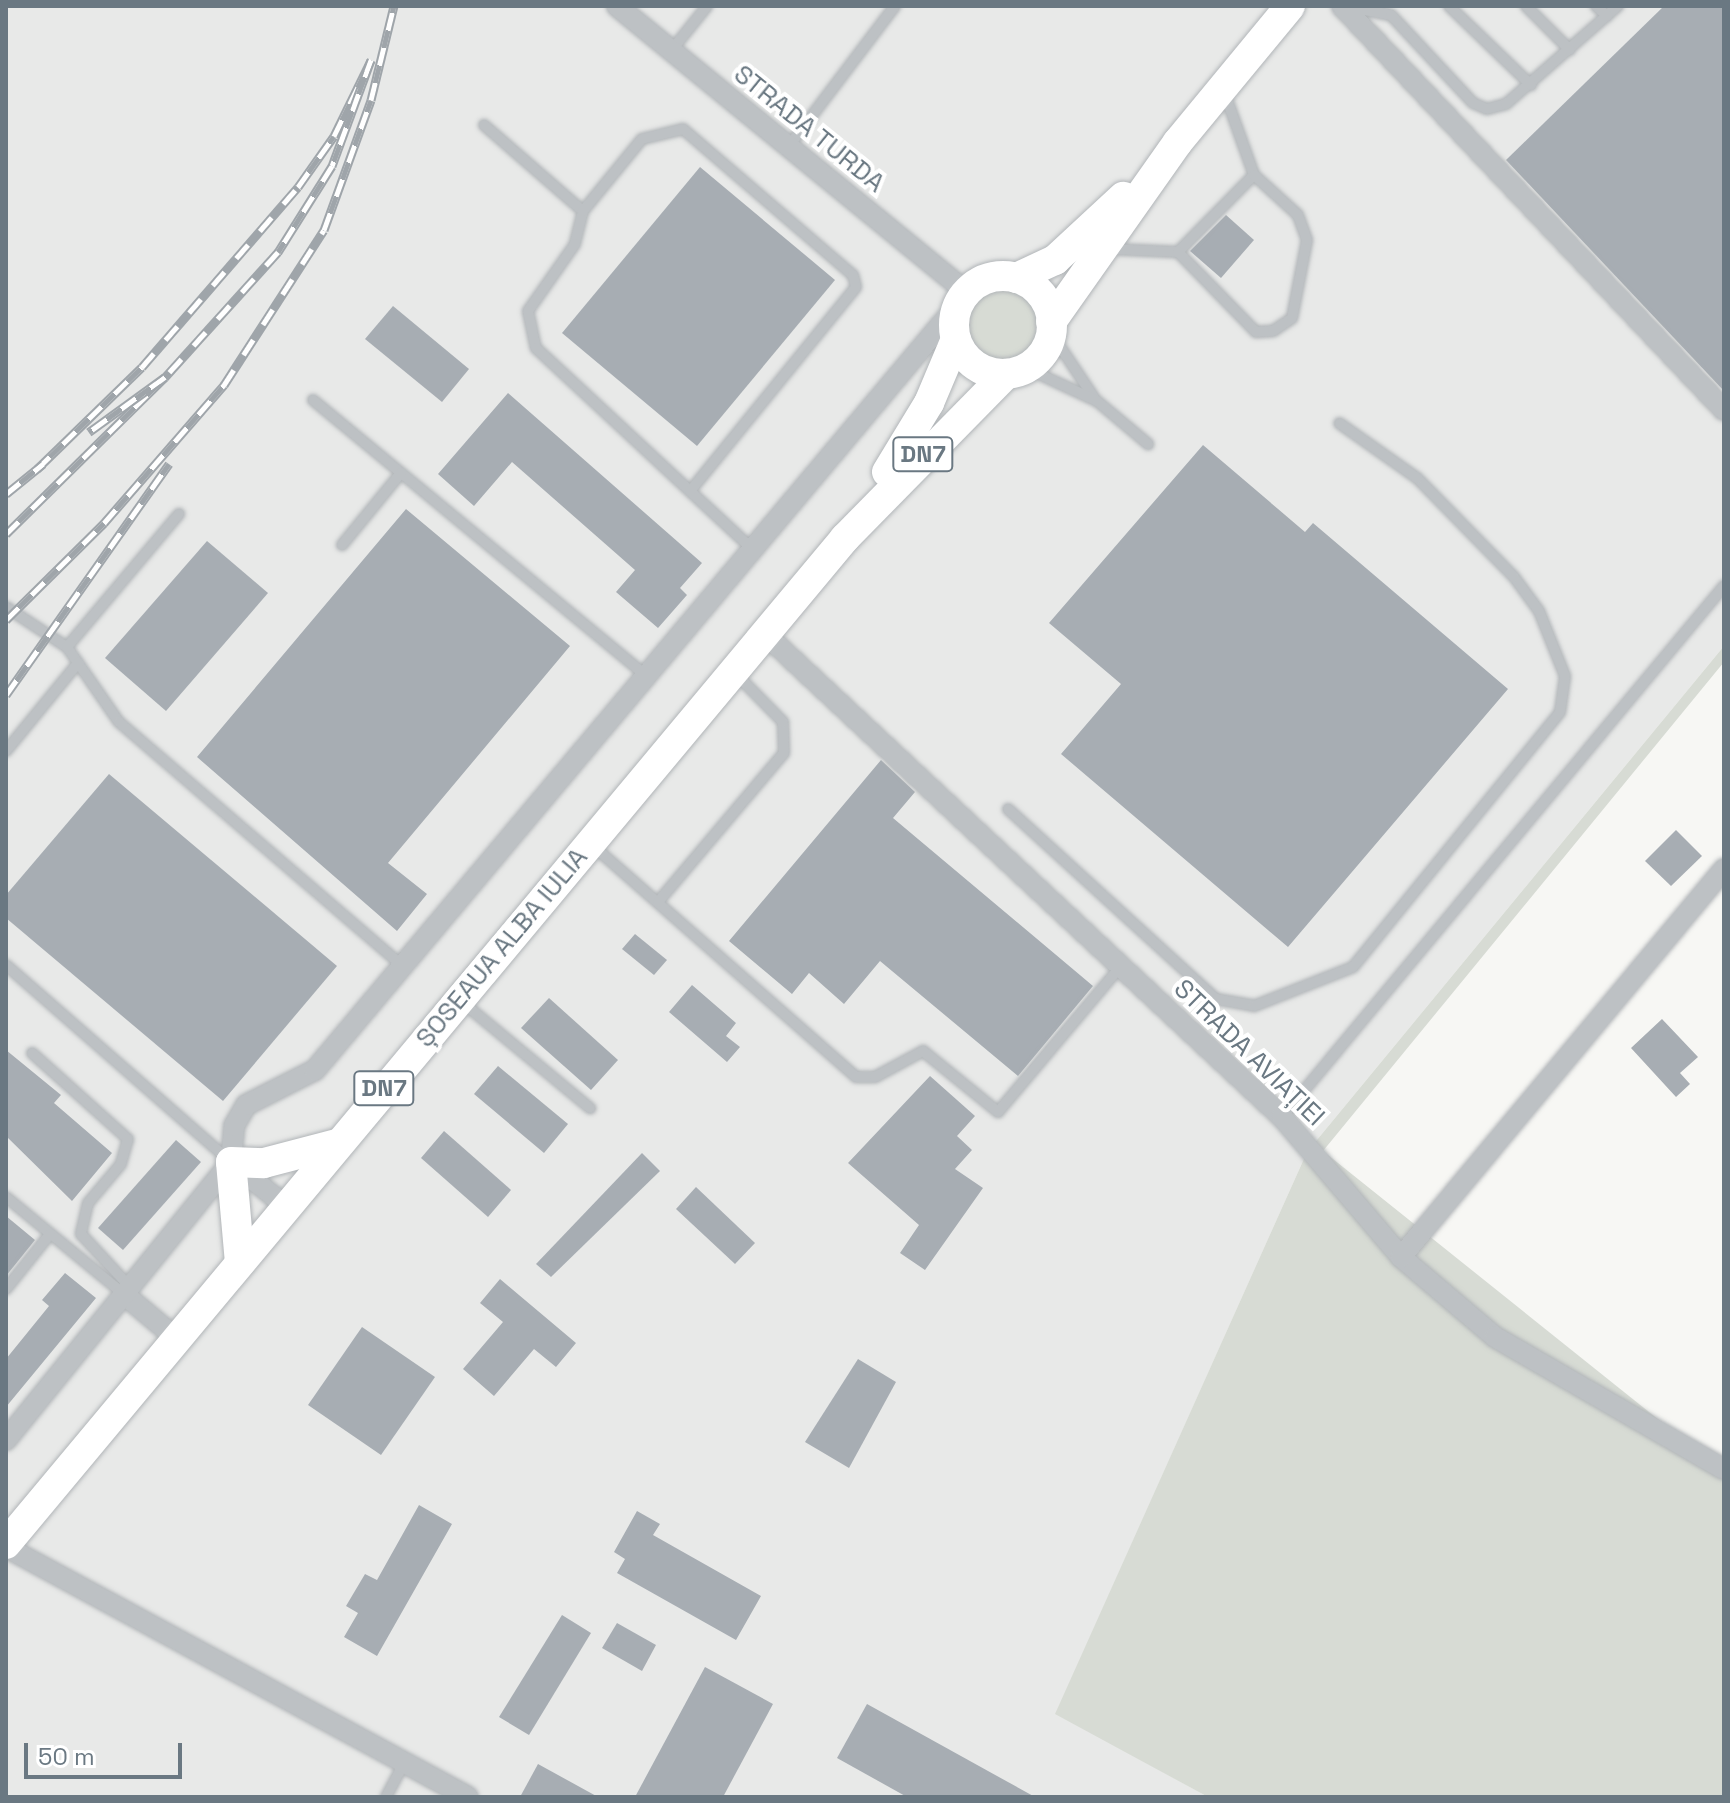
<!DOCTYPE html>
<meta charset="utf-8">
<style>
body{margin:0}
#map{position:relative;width:1730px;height:1803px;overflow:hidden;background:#f7f7f4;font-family:"Space Grotesk",sans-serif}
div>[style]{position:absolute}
.built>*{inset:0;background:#e8e9e8}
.green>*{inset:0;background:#d7dbd4}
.round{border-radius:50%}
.building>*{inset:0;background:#a7adb3}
.roads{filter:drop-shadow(0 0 2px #b1b5b8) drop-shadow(0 0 2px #b1b5b8)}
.service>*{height:10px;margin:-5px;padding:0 5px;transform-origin:5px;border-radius:5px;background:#bdc1c4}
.minor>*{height:20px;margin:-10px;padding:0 10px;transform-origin:10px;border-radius:10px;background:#bdc1c4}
.primary>*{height:30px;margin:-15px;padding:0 15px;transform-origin:15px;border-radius:15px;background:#fff}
.primary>.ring{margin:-15px;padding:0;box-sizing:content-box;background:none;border:30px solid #fff;border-radius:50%}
.rail>*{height:9px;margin-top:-4.5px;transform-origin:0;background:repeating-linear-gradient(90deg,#fff 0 18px,#9fa5aa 0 36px);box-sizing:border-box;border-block:2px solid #9fa5aa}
span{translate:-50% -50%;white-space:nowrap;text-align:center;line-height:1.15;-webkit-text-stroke:8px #fff;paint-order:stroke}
.shield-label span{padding:2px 6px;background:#fff;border:2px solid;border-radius:6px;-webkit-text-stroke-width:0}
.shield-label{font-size:24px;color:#6a7882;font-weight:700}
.street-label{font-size:26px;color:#6a7882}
.frame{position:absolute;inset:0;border:8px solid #6a7882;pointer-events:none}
.scale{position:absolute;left:24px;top:1743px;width:158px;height:36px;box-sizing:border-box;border:4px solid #6a7882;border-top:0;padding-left:10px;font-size:24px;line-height:28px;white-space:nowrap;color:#6a7882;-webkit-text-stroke:6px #fff;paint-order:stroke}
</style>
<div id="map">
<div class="built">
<i style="clip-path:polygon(6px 6px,1724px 6px,1724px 646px,1307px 1152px,1056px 1713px,1208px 1797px,6px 1797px)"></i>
</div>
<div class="green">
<i class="round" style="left:966px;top:288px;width:76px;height:76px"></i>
<i style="clip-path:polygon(1724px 646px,1724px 662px,1323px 1151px,1724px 1472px,1724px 1797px,1208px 1797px,1055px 1714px,1307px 1152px)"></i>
</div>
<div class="building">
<i style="clip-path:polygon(1664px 6px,1724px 6px,1724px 391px,1506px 160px)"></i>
<i style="clip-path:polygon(700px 167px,835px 280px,697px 446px,562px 333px)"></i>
<i style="clip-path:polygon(1226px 215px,1254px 240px,1221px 278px,1190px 251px)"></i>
<i style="clip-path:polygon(393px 306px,469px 369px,442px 402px,365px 339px)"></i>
<i style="clip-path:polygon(508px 393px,702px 563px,680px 588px,687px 595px,658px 628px,616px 592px,635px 570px,512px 462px,474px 506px,438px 474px)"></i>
<i style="clip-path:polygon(1203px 445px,1305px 532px,1313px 523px,1508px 689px,1288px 947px,1061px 754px,1121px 684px,1049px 623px)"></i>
<i style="clip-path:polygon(406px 509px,570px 646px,388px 863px,427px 894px,397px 931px,197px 757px)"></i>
<i style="clip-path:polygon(207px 541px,268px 593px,166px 711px,105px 658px)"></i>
<i style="clip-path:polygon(881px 760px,915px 792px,893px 818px,1093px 986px,1018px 1076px,880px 961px,844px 1004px,809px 973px,792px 994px,729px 941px)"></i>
<i style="clip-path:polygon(109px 774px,337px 966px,223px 1101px,6px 918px,6px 895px)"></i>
<i style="clip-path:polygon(1676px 830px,1702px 856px,1671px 886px,1645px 861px)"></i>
<i style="clip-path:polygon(635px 934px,667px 960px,654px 975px,622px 949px)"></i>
<i style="clip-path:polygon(692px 985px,736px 1023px,726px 1036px,740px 1047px,727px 1062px,669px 1012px)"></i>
<i style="clip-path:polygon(549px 998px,618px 1060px,591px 1090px,521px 1028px)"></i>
<i style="clip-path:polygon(1662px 1019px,1698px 1057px,1680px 1073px,1690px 1084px,1676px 1097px,1631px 1048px)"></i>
<i style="clip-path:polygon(6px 1050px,61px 1095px,54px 1103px,112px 1153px,72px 1201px,6px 1136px)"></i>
<i style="clip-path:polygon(498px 1066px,568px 1124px,544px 1153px,474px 1094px)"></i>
<i style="clip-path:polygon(930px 1076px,975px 1116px,957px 1136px,972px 1150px,955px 1169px,983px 1188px,925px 1270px,900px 1253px,919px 1225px,848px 1163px)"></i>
<i style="clip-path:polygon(444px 1131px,511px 1190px,488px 1217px,421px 1158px)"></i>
<i style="clip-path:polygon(176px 1140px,201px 1162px,123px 1250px,98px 1228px)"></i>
<i style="clip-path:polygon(642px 1153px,660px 1171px,551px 1277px,536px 1264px)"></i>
<i style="clip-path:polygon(696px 1187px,755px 1243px,735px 1264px,676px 1209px)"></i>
<i style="clip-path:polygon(6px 1216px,35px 1240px,6px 1276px)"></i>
<i style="clip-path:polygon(65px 1273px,96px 1298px,6px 1407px,6px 1359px,49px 1306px,42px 1300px)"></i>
<i style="clip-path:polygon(500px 1279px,576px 1343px,556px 1367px,534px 1349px,494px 1396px,463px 1369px,503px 1322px,480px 1303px)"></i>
<i style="clip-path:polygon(362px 1327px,435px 1377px,381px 1455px,308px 1405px)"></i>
<i style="clip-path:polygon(858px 1359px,896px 1382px,849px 1468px,805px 1442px)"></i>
<i style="clip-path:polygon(419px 1505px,452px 1524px,377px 1656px,344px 1637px,358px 1613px,346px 1606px,365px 1574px,377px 1580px)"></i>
<i style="clip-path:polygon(637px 1511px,660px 1524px,653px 1535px,761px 1596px,736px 1640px,617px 1573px,625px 1559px,614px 1552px)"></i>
<i style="clip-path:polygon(562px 1615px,591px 1633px,529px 1735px,499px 1717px)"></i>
<i style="clip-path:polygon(617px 1623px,656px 1645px,642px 1671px,602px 1648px)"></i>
<i style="clip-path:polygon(705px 1667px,773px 1704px,723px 1797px,635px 1797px)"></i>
<i style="clip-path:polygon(867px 1704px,1035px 1797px,907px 1797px,837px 1758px)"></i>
<i style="clip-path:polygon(538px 1764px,598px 1797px,520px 1797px)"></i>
</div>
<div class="roads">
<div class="service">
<i style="left:1344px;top:6px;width:48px;rotate:10.8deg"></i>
<i style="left:1391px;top:15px;width:120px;rotate:47deg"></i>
<i style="left:1473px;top:103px;width:15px;rotate:23deg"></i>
<i style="left:1487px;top:109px;width:20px;rotate:-15deg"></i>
<i style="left:1506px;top:104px;width:149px;rotate:-41.2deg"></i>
<i style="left:1449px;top:6px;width:114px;rotate:43.9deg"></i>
<i style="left:1526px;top:6px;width:62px;rotate:45deg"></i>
<i style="left:1596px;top:6px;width:15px;rotate:42deg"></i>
<i style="left:671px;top:51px;width:58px;rotate:-51.3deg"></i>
<i style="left:484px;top:125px;width:131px;rotate:41deg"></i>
<i style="left:583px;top:211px;width:34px;rotate:104deg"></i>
<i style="left:575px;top:244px;width:82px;rotate:125deg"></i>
<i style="left:528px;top:311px;width:38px;rotate:78deg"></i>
<i style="left:536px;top:348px;width:292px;rotate:42.9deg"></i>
<i style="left:789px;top:146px;width:176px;rotate:-52.9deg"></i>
<i style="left:583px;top:211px;width:93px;rotate:-50.7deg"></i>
<i style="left:642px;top:139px;width:42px;rotate:-13.7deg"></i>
<i style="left:683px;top:129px;width:224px;rotate:40.7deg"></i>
<i style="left:853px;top:275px;width:12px;rotate:76deg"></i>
<i style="left:856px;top:287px;width:263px;rotate:129.1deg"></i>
<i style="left:1109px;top:249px;width:69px;rotate:2.5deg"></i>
<i style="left:1178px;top:252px;width:108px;rotate:-45.4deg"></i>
<i style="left:1254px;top:175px;width:89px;rotate:-109.7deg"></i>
<i style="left:1178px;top:252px;width:112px;rotate:45.7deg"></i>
<i style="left:1256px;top:332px;width:17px;rotate:-3deg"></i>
<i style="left:1273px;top:331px;width:23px;rotate:-34deg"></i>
<i style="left:1292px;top:318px;width:79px;rotate:-79.1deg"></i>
<i style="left:1307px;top:240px;width:27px;rotate:-110deg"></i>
<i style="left:1298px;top:215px;width:59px;rotate:-137.7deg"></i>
<i style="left:1051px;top:333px;width:76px;rotate:56.3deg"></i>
<i style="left:1026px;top:368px;width:78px;rotate:24.9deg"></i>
<i style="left:1097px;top:401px;width:67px;rotate:40.1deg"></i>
<i style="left:313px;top:400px;width:430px;rotate:39.6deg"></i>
<i style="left:342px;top:545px;width:93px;rotate:-50.7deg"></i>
<i style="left:6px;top:607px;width:73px;rotate:33.3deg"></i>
<i style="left:67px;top:647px;width:91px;rotate:55.3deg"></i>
<i style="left:119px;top:722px;width:373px;rotate:40.7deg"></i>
<i style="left:67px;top:647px;width:174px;rotate:-49.9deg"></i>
<i style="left:6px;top:751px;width:114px;rotate:-50.7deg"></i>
<i style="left:1008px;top:809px;width:282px;rotate:42.4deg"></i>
<i style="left:1216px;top:999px;width:39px;rotate:10deg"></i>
<i style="left:1254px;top:1006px;width:106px;rotate:-21.5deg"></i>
<i style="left:1353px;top:967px;width:328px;rotate:-50.9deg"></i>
<i style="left:1560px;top:712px;width:36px;rotate:-82deg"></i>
<i style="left:1565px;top:676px;width:70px;rotate:-111.8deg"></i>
<i style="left:1539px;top:611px;width:42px;rotate:-126.3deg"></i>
<i style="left:1514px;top:577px;width:139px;rotate:-134.4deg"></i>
<i style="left:1417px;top:478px;width:95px;rotate:-144.8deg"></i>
<i style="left:591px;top:844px;width:353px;rotate:41.3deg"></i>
<i style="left:856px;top:1077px;width:19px"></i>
<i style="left:875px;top:1077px;width:55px;rotate:-28.4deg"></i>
<i style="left:923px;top:1051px;width:97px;rotate:39.1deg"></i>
<i style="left:998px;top:1112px;width:191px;rotate:-49.9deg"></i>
<i style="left:658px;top:902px;width:195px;rotate:-49.8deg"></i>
<i style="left:784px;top:753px;width:31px;rotate:-92deg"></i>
<i style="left:783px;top:722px;width:66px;rotate:-134.4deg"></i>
<i style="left:6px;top:965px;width:298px;rotate:41.2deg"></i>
<i style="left:461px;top:1001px;width:168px;rotate:39.7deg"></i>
<i style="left:32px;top:1053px;width:129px;rotate:41.9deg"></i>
<i style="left:128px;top:1139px;width:26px;rotate:106deg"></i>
<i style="left:121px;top:1164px;width:51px;rotate:130.2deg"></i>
<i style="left:88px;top:1203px;width:32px;rotate:103deg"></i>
<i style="left:81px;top:1234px;width:74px;rotate:47.2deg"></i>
<i style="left:1282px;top:1117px;width:691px;rotate:-50.23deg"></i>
<i style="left:6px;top:1197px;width:154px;rotate:39.5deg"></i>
<i style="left:6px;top:1289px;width:70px;rotate:-51.3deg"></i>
<i style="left:386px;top:1797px;width:38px;rotate:-62deg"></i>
</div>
<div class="minor">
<i style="left:617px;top:6px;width:452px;rotate:39.3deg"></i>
<i style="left:1342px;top:6px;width:556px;rotate:46.6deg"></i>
<i style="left:764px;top:633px;width:709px;rotate:43.06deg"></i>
<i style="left:1282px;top:1117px;width:184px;rotate:49.6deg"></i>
<i style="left:1401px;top:1257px;width:123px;rotate:40.4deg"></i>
<i style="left:1495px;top:1337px;width:264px;rotate:30deg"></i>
<i style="left:287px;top:1207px;width:72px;rotate:-141.2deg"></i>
<i style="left:231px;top:1162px;width:36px;rotate:-85deg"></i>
<i style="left:234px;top:1126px;width:24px;rotate:-60deg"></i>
<i style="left:246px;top:1105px;width:77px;rotate:-26.9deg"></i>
<i style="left:315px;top:1070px;width:1004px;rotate:-49.97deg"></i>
<i style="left:1401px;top:1257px;width:505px;rotate:-50.22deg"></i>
<i style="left:126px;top:1296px;width:67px;rotate:40.1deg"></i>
<i style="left:6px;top:1440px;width:358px;rotate:-51deg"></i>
<i style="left:6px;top:1547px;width:525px;rotate:28.42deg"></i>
</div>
<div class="primary">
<i class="ring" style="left:954px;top:276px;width:68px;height:68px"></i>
<i style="left:1016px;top:278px;width:43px;rotate:-24.8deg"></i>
<i style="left:1055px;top:260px;width:93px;rotate:-42.8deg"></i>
<i style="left:1051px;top:322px;width:220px;rotate:-54.8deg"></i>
<i style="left:1178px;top:142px;width:176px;rotate:-50.5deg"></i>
<i style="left:887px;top:472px;width:81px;rotate:-58.7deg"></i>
<i style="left:929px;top:403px;width:69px;rotate:-67.1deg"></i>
<i style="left:240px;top:1263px;width:101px;rotate:-95.1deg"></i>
<i style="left:231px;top:1162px;width:33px;rotate:2deg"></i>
<i style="left:264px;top:1163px;width:75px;rotate:-14.6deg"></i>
<i style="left:6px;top:1544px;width:1310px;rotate:-50.17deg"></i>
<i style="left:845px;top:538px;width:230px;rotate:-45.5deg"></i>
</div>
</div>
<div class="rail">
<i style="left:37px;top:469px;width:146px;rotate:-44.2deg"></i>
<i style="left:142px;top:367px;width:238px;rotate:-49.1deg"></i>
<i style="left:298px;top:187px;width:62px;rotate:-54.8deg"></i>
<i style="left:334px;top:136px;width:85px;rotate:-64deg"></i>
<i style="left:371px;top:60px;width:113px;rotate:110.2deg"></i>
<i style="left:332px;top:166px;width:102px;rotate:122.1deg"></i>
<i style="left:278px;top:252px;width:169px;rotate:132.1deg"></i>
<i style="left:6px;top:494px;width:48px;rotate:-39deg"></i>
<i style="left:6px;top:534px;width:223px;rotate:-44.6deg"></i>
<i style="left:165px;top:377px;width:94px;rotate:144.1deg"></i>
<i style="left:6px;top:620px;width:138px;rotate:-44.7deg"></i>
<i style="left:104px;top:523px;width:183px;rotate:-49deg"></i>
<i style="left:224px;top:385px;width:184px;rotate:-57.2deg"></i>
<i style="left:324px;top:230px;width:138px;rotate:-70.1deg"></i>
<i style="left:371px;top:100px;width:97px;rotate:-76.3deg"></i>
<i style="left:6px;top:695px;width:283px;rotate:-54.8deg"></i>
</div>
<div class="shield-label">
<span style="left:923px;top:454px">DN7</span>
<span style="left:384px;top:1088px">DN7</span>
</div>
<div class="street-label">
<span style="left:809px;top:129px;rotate:39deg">STRADA TURDA</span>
<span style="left:502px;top:948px;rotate:-50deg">ȘOSEAUA ALBA IULIA</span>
<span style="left:1249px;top:1053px;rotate:44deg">STRADA AVIAȚIEI</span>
</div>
<div class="frame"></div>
<div class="scale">50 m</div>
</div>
